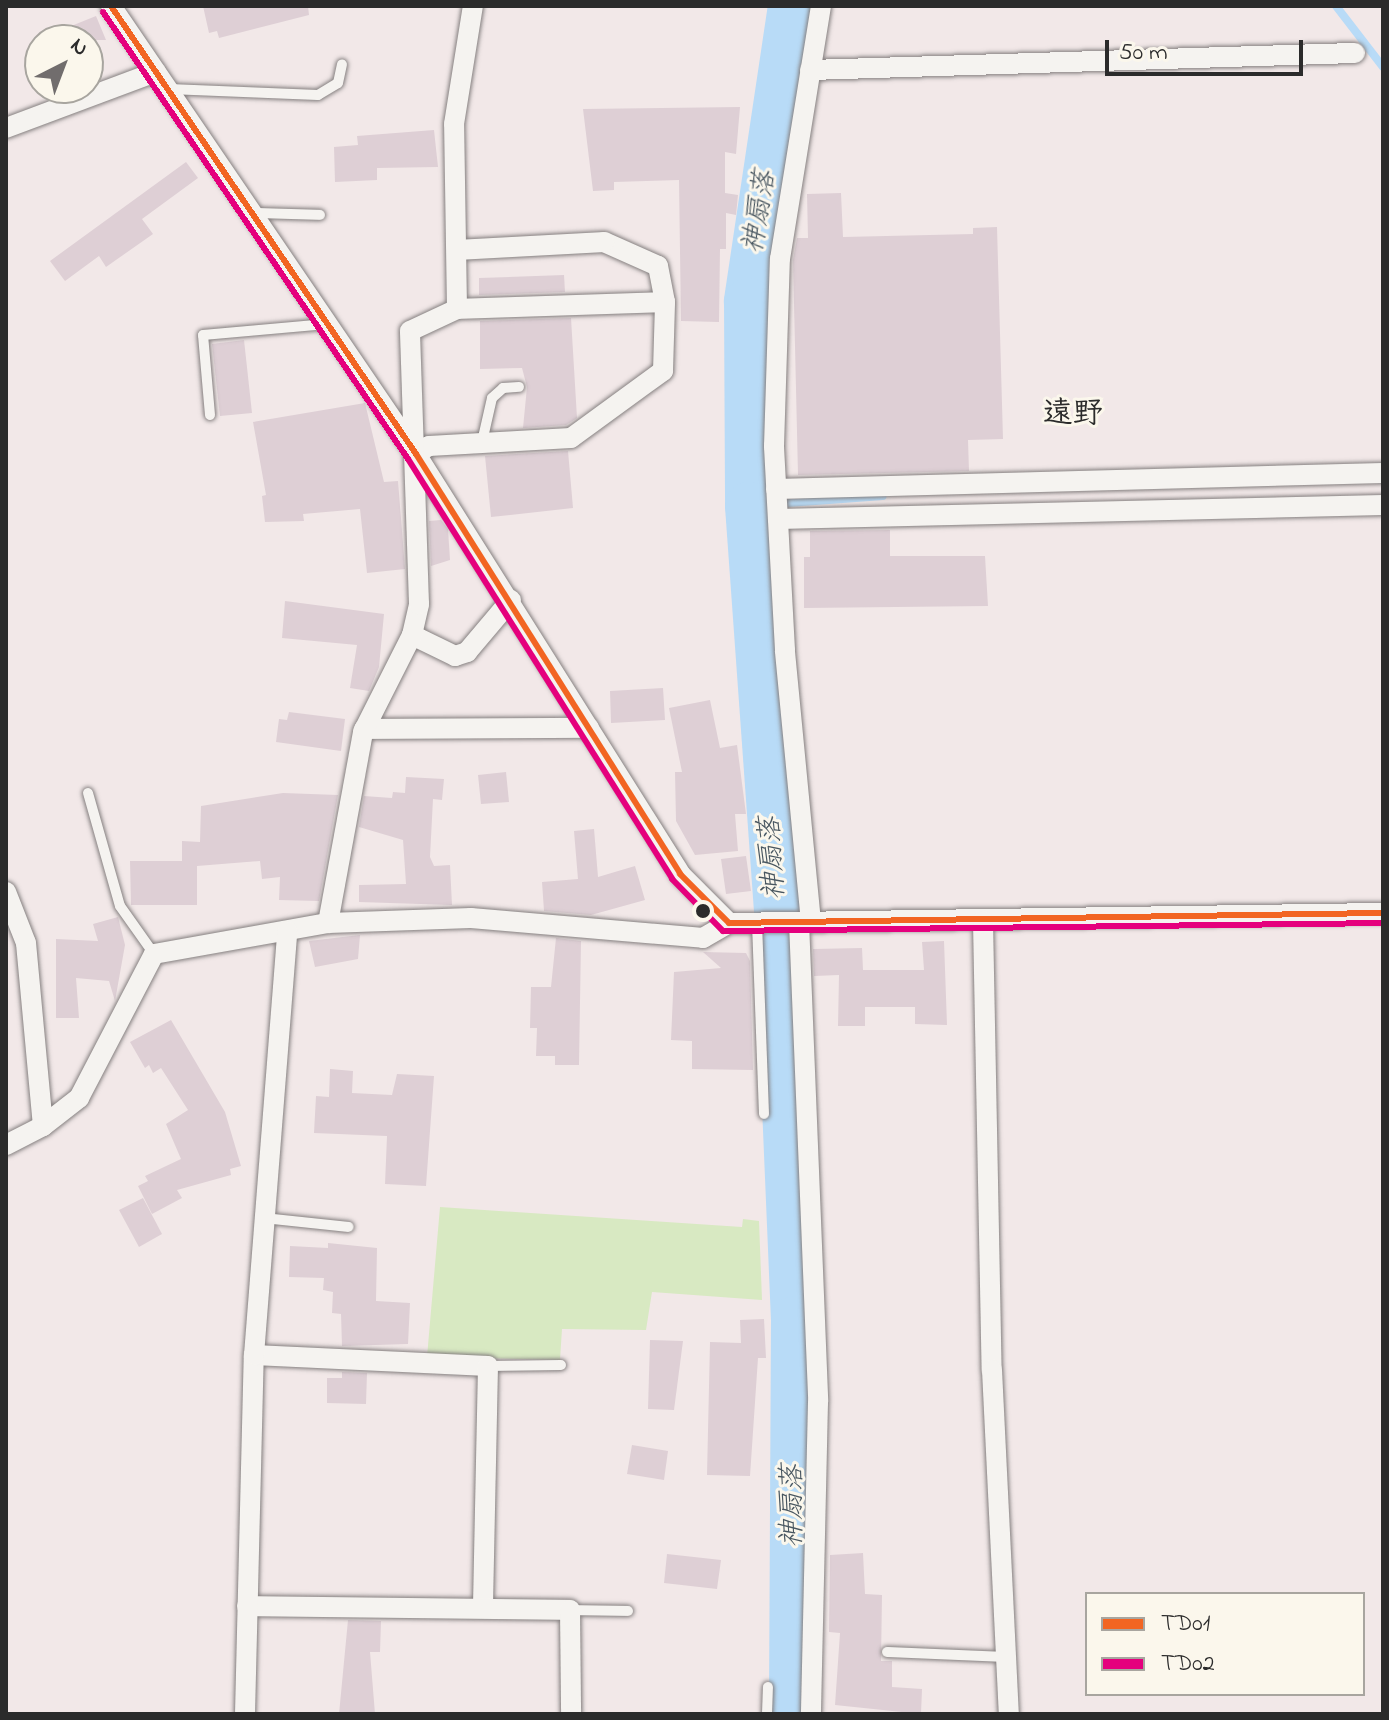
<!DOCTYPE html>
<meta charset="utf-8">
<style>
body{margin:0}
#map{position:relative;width:1389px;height:1720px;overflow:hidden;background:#f2e8e8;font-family:"Indie Flower","Klee One",sans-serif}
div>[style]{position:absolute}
.green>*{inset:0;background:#d8e9c2}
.stream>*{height:8px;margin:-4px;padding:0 4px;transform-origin:4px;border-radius:4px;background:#b8dbf7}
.river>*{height:48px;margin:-24px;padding:0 24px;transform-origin:24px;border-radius:24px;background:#b8dbf7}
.building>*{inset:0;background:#decfd5}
.roads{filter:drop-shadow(0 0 2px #858080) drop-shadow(0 0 2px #858080)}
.service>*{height:10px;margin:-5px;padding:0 5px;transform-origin:5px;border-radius:5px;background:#f5f3f0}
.minor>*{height:20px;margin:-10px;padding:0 10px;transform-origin:10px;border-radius:10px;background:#f5f3f0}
.bus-1>*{height:6px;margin:-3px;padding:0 3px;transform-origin:3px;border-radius:3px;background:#f26522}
.bus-2>*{height:6px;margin:-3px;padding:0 3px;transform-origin:3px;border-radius:3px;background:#e5007d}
.dots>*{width:22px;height:22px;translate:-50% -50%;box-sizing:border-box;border:4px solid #fbf7ec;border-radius:50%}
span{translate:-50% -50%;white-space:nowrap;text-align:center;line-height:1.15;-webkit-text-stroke:6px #fbf7ec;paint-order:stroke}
.water-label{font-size:28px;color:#485660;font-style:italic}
.quarter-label{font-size:30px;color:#2b2b2b;font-weight:700}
.frame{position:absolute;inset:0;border:8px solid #2b2b2b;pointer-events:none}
.legend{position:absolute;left:1085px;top:1592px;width:280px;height:104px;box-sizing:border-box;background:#fbf7ec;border:2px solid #a8a59f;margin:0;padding:10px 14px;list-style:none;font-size:24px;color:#2b2b2b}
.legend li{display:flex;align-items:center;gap:16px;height:40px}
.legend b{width:40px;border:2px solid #a8a59f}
.north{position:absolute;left:24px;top:24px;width:80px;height:80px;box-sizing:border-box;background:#fbf7ec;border:2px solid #a8a59f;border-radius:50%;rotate:42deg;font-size:22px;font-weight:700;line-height:32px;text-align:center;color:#2b2b2b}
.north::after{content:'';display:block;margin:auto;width:28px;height:36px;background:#716d6d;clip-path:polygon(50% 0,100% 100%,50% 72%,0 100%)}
.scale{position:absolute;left:1105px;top:40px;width:198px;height:36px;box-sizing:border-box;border:4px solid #2b2b2b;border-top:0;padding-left:10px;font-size:24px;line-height:28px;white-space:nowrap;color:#2b2b2b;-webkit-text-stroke:6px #fbf7ec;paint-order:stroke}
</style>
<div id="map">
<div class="green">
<i style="clip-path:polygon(440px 1207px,742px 1227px,743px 1219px,759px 1221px,762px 1300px,652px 1292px,646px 1330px,562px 1329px,560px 1360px,427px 1357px)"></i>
</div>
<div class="stream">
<i style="left:1336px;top:6px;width:77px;rotate:52.4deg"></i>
<i style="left:749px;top:506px;width:134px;rotate:-4.3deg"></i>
</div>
<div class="river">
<i style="left:792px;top:6px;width:299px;rotate:98.5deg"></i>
<i style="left:748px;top:302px;width:204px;rotate:89.7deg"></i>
<i style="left:749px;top:506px;width:410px;rotate:85.9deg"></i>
<i style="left:778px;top:915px;width:405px;rotate:87.6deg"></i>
<i style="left:795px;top:1320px;width:394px;rotate:90.3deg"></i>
</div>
<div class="building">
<i style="clip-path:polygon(203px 6px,308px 6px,309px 15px,219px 38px,217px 31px,209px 33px)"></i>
<i style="clip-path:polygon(96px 16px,106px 40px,39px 40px,39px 39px)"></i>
<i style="clip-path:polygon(740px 107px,736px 154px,725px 152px,725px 193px,738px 195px,736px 215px,726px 213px,726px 249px,720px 249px,719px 322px,681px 321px,679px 180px,614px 182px,614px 190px,593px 191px,583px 109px)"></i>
<i style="clip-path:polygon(434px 130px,438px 167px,377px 168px,377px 180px,335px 182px,334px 147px,358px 145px,357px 136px)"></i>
<i style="clip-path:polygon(186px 162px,198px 178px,142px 219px,153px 234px,106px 267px,99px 256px,65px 281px,50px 261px)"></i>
<i style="clip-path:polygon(841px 193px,843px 237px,973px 234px,973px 228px,997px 227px,1003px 439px,968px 440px,969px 471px,798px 475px,793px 260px,797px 238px,808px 238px,807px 194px)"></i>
<i style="clip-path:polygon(564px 275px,565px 292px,479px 295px,479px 278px)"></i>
<i style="clip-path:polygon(571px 318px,577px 418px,566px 425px,523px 428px,527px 387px,522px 368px,480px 369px,480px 321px)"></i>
<i style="clip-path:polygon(244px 340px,252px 413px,220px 416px,212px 344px)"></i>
<i style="clip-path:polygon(365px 403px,384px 482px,398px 481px,405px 569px,367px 573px,360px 509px,303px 514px,304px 521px,265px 522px,262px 496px,266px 495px,253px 422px)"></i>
<i style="clip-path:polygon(568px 451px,573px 508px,491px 517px,485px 456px)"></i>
<i style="clip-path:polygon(441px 520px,448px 529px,450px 560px,431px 566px,429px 521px)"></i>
<i style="clip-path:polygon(890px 530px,890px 556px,985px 556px,988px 606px,804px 608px,804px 557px,810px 557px,810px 531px)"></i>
<i style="clip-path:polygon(285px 601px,384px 614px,379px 667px,369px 691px,350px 688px,357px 645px,282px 638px)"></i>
<i style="clip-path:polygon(663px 688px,665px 720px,611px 723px,610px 691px)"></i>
<i style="clip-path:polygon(710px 700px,720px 748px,737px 745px,746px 814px,735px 814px,738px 851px,695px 855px,676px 821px,675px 772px,682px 772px,669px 708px)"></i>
<i style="clip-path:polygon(289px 712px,345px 719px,341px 751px,276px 742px,279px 719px,287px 720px)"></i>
<i style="clip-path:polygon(506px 772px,509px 802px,481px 804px,478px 775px)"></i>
<i style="clip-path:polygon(406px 777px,444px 779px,442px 800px,433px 799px,430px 857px,434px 866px,450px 865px,452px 905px,359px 902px,359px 885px,406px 884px,403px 840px,359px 827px,364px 796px,392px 798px,393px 792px,405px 793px)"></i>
<i style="clip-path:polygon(283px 793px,338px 795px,319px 901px,279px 900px,280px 877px,262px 879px,260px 861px,197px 866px,197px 905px,131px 905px,130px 861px,182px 861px,182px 841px,200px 842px,201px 806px)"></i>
<i style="clip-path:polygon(594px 829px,598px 877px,635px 866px,645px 900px,591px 915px,544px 911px,542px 882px,578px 879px,574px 831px)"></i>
<i style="clip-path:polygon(746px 856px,751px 891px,726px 894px,721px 859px)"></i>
<i style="clip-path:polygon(118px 917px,125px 945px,115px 1001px,109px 981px,76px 978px,79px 1018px,56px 1018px,56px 939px,98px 941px,93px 924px)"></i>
<i style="clip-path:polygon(360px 935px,358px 959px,315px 967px,309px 941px)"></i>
<i style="clip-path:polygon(556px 938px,581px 941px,579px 1065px,555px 1065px,555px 1056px,536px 1056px,537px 1028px,530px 1028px,531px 987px,551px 987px)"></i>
<i style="clip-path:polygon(944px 941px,947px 1025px,915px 1024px,915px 1007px,865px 1007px,865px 1026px,838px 1026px,839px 975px,814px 976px,813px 949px,862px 948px,863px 970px,924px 970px,922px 942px)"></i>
<i style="clip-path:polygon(703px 952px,746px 953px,750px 961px,753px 1070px,692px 1069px,692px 1041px,671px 1040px,674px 972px,721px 968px)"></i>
<i style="clip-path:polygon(171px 1020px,225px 1112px,241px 1166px,230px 1169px,231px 1175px,177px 1190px,182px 1198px,152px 1214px,138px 1186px,148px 1181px,145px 1176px,181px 1159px,166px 1124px,188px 1110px,161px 1068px,153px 1073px,149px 1065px,145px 1068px,130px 1042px)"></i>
<i style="clip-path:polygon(330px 1069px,353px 1071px,352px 1093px,392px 1095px,397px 1074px,434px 1076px,426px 1186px,385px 1184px,387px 1136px,314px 1133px,316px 1096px,329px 1097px)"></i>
<i style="clip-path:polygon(143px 1198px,162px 1234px,139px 1247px,119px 1210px)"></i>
<i style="clip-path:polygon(328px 1243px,377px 1248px,376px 1301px,410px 1303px,408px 1344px,342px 1346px,341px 1314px,332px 1313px,333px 1292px,323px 1290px,324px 1278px,289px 1277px,290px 1246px,328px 1248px)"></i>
<i style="clip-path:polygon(764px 1319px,766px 1358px,758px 1358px,750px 1476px,707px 1475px,710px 1342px,741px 1343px,740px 1320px)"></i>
<i style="clip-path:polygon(650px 1340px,683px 1341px,674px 1410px,648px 1409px)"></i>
<i style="clip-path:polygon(342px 1372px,367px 1373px,366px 1404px,327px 1403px,327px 1378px,342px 1378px)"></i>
<i style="clip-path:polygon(632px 1445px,668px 1451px,664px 1480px,627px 1474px)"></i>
<i style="clip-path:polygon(863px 1553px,865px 1594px,882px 1595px,881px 1661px,892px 1661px,892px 1687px,922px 1689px,921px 1714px,835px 1705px,840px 1633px,829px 1632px,830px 1555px)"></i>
<i style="clip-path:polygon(667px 1554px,721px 1560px,717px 1589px,664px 1583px)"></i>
<i style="clip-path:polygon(348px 1620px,381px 1621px,380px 1652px,370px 1652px,375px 1714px,339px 1714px)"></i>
</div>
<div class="roads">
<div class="service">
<i style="left:169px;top:89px;width:149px;rotate:2.3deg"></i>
<i style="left:318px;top:95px;width:23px;rotate:-31deg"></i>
<i style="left:338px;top:83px;width:19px;rotate:-78deg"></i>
<i style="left:254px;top:213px;width:66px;rotate:1.7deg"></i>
<i style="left:210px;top:415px;width:80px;rotate:-95deg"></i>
<i style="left:203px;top:335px;width:124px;rotate:-5.1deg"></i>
<i style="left:482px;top:442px;width:45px;rotate:-77.2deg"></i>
<i style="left:492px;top:398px;width:15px;rotate:-42deg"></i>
<i style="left:503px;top:388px;width:16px;rotate:-4deg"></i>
<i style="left:88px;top:793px;width:117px;rotate:74.2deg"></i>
<i style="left:120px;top:906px;width:59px;rotate:54.7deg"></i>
<i style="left:757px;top:923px;width:191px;rotate:87.9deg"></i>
<i style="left:264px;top:1218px;width:85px;rotate:6deg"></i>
<i style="left:488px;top:1366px;width:73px;rotate:-0.8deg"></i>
<i style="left:570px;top:1610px;width:58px;rotate:1deg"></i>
<i style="left:887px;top:1652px;width:120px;rotate:2.4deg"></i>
<i style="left:767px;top:1714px;width:27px;rotate:-88deg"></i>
</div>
<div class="minor">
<i style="left:111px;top:6px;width:542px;rotate:55.75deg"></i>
<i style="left:416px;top:454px;width:496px;rotate:57.8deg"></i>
<i style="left:680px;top:874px;width:69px;rotate:45deg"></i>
<i style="left:729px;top:923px;width:654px;rotate:-0.88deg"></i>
<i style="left:810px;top:70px;width:545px;rotate:-1.79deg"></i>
<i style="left:6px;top:128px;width:160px;rotate:-20.5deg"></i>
<i style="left:457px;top:309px;width:208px;rotate:-1.9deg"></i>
<i style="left:416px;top:454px;width:15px;rotate:-32deg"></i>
<i style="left:429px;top:446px;width:142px;rotate:-3.2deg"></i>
<i style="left:571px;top:438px;width:114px;rotate:-36.1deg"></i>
<i style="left:663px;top:371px;width:69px;rotate:-88.3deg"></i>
<i style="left:665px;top:302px;width:37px;rotate:-101deg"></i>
<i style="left:658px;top:266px;width:59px;rotate:-156deg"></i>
<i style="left:604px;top:242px;width:147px;rotate:176.9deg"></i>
<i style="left:776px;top:489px;width:607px;rotate:-1.51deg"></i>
<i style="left:778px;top:519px;width:605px;rotate:-1.33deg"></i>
<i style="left:412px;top:635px;width:48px;rotate:26deg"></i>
<i style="left:455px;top:656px;width:13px;rotate:-18deg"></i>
<i style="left:467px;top:652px;width:68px;rotate:-49.8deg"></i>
<i style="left:364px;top:729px;width:225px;rotate:-0.3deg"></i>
<i style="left:6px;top:892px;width:55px;rotate:68.6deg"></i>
<i style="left:26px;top:943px;width:184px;rotate:84.7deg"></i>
<i style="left:983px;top:921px;width:449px;rotate:88.9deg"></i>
<i style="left:992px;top:1370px;width:344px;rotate:87.2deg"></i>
<i style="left:799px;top:922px;width:480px;rotate:87.7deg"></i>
<i style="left:818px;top:1402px;width:312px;rotate:91.3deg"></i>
<i style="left:811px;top:922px;width:273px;rotate:-95.5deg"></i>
<i style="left:785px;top:650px;width:204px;rotate:-93.1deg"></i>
<i style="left:774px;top:446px;width:187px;rotate:-88.2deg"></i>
<i style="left:780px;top:259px;width:256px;rotate:-80.8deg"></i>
<i style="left:328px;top:923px;width:194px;rotate:-79.6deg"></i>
<i style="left:363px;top:732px;width:109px;rotate:-63.2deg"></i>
<i style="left:412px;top:635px;width:32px;rotate:-77deg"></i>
<i style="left:419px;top:604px;width:273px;rotate:-91.9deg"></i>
<i style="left:410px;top:331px;width:52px;rotate:-25.1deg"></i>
<i style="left:457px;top:309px;width:185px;rotate:-90.9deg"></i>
<i style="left:454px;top:124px;width:120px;rotate:-80.9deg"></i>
<i style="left:6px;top:1145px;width:42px;rotate:-27.2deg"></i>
<i style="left:43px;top:1126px;width:46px;rotate:-37.9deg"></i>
<i style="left:79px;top:1098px;width:162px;rotate:-62.5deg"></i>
<i style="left:154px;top:954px;width:177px;rotate:-10.1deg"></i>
<i style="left:328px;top:923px;width:143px;rotate:-2deg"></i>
<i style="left:471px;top:918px;width:233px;rotate:4.9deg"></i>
<i style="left:703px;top:938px;width:30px;rotate:-30deg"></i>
<i style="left:254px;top:1355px;width:234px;rotate:2.7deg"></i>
<i style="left:488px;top:1366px;width:241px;rotate:91.2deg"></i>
<i style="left:247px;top:1606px;width:323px;rotate:0.7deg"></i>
<i style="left:570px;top:1610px;width:104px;rotate:89.4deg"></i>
<i style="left:245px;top:1714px;width:359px;rotate:-88.6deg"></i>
<i style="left:254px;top:1355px;width:425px;rotate:-85.5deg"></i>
</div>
</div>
<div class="bus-1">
<i style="left:111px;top:6px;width:542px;rotate:55.75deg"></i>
<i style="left:416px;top:454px;width:496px;rotate:57.8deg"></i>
<i style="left:680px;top:874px;width:69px;rotate:45deg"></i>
<i style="left:729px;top:923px;width:654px;rotate:-0.88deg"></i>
</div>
<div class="bus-2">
<i style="left:103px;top:12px;width:541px;rotate:55.69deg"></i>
<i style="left:408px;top:459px;width:496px;rotate:57.8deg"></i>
<i style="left:672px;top:879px;width:73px;rotate:45.6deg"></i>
<i style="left:723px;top:931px;width:660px;rotate:-0.69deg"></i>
</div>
<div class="dots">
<i style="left:703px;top:911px;background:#2b2b2b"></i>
</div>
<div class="water-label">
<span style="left:761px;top:212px;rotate:-81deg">神扇落</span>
<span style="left:774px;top:858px;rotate:-94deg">神扇落</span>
<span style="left:794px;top:1506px;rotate:-90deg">神扇落</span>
</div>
<div class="quarter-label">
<span style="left:1073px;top:415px">遠野</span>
</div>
<div class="frame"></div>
<ul class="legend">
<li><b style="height:10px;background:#f26522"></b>TD01</li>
<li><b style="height:10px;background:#e5007d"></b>TD02</li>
</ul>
<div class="north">N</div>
<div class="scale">50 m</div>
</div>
